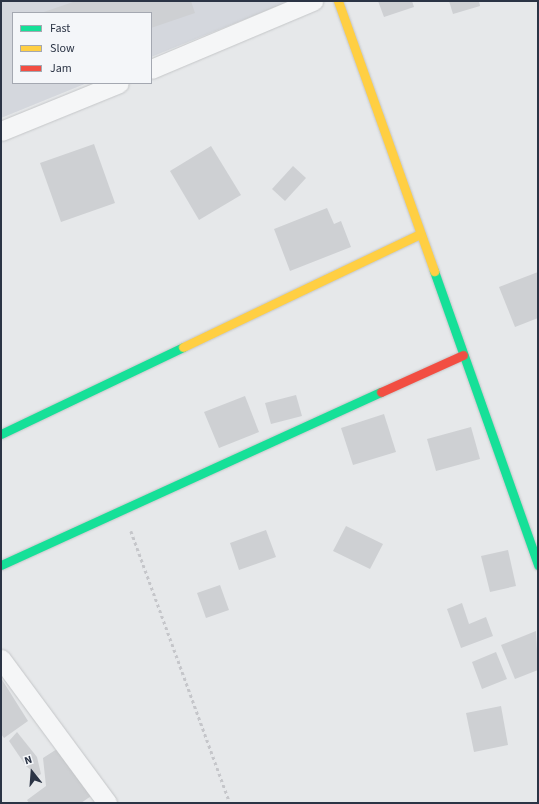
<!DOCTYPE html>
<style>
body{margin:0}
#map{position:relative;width:539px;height:804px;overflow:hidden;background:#e6e8ea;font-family:"Source Sans 3",sans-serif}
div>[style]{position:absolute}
.built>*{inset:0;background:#d4d7dd}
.building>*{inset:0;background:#ced0d3}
.path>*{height:2.5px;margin-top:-1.25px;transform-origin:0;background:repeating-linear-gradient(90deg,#c5c6ca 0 3px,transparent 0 6px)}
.roads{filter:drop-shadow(0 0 1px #c4c6c8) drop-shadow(0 0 1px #c4c6c8)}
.street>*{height:19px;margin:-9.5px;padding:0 9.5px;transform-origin:9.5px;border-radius:9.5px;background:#f5f6f7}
.fast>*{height:9px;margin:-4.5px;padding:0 4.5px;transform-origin:4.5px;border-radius:4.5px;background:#16e098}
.slow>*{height:9px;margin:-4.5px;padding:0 4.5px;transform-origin:4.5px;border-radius:4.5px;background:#ffcf43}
.jam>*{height:9px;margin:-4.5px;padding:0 4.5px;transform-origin:4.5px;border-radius:4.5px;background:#f24e42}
span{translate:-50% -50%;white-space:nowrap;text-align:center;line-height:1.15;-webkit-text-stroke:3px #f4f6f9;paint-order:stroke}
.frame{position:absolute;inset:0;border:2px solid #2b3445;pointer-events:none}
.legend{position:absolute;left:12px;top:12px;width:140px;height:72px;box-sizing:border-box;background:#f4f6f9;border:1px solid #a4a8b1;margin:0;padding:5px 7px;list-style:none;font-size:12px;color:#2b3445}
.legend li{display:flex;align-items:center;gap:8px;height:20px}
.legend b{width:20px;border:1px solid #a4a8b1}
.north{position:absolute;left:12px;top:752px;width:40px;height:40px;-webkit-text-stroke:3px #f4f6f9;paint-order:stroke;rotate:343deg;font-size:11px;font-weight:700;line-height:16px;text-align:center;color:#2b3445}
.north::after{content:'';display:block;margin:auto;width:14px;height:18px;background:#2b3445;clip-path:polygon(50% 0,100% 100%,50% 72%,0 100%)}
</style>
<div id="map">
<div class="built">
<i style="clip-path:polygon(1px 1px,290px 1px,151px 57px,151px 13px,13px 13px,13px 83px,87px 83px,1px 118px)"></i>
</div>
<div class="building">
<i style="clip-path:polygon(76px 1px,191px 1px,195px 13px,151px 28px,151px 13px,41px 13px)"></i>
<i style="clip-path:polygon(378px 1px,412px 1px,414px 7px,384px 17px)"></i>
<i style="clip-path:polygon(449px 1px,479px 1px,480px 6px,453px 14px)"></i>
<i style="clip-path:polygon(94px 144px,115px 203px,61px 222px,40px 163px)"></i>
<i style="clip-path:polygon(211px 146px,241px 195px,199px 220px,170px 171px)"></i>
<i style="clip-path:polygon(293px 166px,306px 178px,285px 201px,272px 189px)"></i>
<i style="clip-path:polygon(327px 208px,334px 224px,341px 221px,351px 247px,290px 271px,274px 229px)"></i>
<i style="clip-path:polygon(538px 272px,538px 318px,515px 327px,499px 287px)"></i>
<i style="clip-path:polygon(296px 395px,302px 416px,271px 424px,265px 403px)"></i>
<i style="clip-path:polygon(245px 396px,259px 432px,219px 448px,204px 412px)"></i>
<i style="clip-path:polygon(384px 414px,396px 452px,353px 465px,341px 428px)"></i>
<i style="clip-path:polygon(471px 427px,480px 459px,436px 471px,427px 439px)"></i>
<i style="clip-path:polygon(346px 526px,383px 544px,370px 569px,333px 551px)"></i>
<i style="clip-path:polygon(266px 530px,276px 557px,239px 570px,230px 543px)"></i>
<i style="clip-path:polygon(508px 550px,516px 586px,490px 592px,481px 556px)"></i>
<i style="clip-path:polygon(220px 585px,229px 610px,206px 618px,197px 593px)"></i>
<i style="clip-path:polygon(462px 603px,469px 624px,486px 617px,493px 636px,461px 648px,447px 609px)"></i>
<i style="clip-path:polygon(536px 631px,538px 670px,515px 679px,501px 645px)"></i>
<i style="clip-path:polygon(496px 652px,507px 679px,482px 689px,472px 662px)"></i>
<i style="clip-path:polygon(1px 678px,28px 721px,4px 738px,1px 734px)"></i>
<i style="clip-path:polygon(501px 706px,508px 745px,474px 752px,466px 713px)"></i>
<i style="clip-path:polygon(17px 732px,37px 757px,41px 774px,38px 776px,26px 766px,9px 741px)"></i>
<i style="clip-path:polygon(57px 749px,94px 794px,81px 803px,29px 803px,27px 800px,46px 786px,43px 758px)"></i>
</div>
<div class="path">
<i style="left:131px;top:531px;width:289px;rotate:70deg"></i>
</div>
<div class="roads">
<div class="street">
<i style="left:151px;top:69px;width:176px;rotate:-22.8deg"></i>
<i style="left:1px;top:131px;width:127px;rotate:-22.1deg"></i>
<i style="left:1px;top:659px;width:179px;rotate:53.6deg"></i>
</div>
<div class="fast">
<i style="left:434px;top:271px;width:312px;rotate:70.5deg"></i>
<i style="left:1px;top:434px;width:202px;rotate:-25.5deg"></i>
<i style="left:1px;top:565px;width:418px;rotate:-24.5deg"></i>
</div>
<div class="slow">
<i style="left:338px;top:1px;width:287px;rotate:70.4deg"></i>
<i style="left:183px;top:347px;width:263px;rotate:-25.5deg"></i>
</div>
<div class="jam">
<i style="left:381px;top:392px;width:90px;rotate:-24.3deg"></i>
</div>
</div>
<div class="frame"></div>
<ul class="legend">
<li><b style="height:5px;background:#16e098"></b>Fast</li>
<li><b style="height:5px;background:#ffcf43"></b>Slow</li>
<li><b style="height:5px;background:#f24e42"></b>Jam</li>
</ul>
<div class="north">N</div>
</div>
